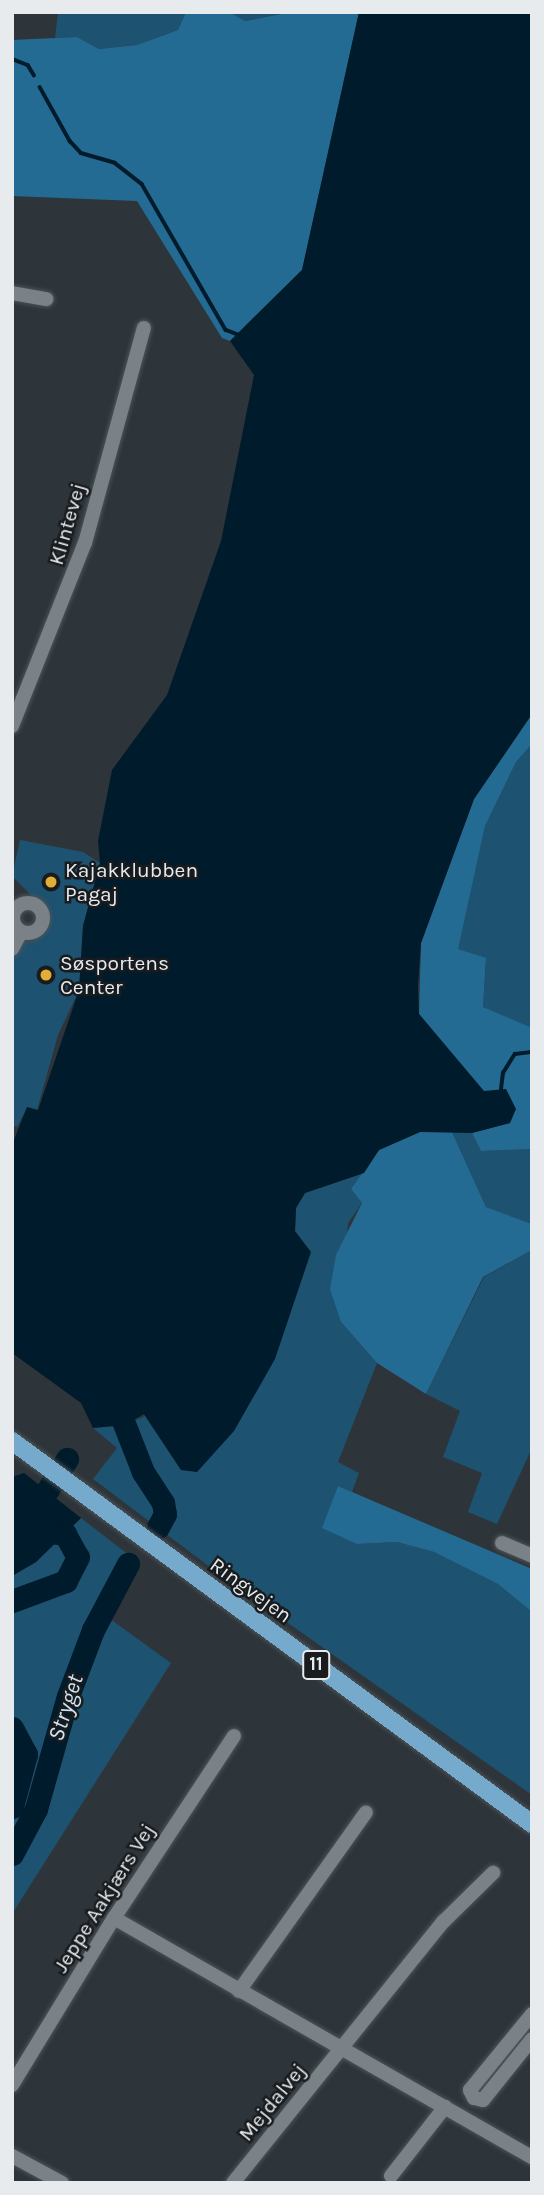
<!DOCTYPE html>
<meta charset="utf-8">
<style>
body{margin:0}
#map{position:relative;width:544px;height:2195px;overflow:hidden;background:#2e353a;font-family:Karla,sans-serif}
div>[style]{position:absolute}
.green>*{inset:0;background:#1d5271}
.forest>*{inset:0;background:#246b93}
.water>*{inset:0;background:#001b2b}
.stream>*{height:3.5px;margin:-1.75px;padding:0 1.75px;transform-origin:1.75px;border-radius:1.75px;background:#001b2b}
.river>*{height:23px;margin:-11.5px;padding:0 11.5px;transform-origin:11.5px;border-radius:11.5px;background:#001b2b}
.roads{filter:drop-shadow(0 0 2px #4c5356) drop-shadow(0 0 2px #4c5356)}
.minor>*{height:14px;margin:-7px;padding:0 7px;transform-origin:7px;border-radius:7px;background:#7a8288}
.minor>.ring{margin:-7px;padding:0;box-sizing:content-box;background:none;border:14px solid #7a8288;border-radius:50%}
.major>*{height:18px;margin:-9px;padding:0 9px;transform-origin:9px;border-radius:9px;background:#75aacc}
.dots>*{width:19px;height:19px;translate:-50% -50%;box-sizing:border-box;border:4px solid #191c1f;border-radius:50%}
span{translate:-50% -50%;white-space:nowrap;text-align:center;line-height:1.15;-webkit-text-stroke:5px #191c1f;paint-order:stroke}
.shield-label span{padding:2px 5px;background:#191c1f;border:2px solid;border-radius:5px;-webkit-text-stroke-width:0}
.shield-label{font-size:19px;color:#e7ebee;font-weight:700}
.street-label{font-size:21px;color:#e7ebee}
.poi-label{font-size:21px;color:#e7ebee}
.left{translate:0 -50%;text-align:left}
.water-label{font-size:23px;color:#d0e5f3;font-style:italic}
.frame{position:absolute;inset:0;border:14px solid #e7ebee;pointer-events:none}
</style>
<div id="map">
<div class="green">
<i style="clip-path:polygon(58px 12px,186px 12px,178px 30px,137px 45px,99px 49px,77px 37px,55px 38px)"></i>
<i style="clip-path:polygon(229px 12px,292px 12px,244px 21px)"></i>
<i style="clip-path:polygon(532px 744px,532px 1028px,525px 1028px,483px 1007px,486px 959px,457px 949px,485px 826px,516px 762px)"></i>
<i style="clip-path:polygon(20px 840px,83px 852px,100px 863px,83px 926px,79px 990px,58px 1035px,37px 1110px,27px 1108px,17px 1127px,12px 1125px,12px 960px,21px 942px,32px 941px,43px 933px,47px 919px,43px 907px,12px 876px)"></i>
<i style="clip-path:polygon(451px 1130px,472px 1133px,481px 1151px,532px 1149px,532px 1224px,486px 1207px)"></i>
<i style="clip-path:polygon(364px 1173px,351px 1189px,362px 1203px,348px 1223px,341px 1322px,377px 1363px,338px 1462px,359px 1473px,352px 1492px,338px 1486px,357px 1544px,397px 1542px,434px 1552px,498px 1584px,532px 1612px,532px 1795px,227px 1580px,93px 1479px,117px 1448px,93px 1428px,125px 1425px,145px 1416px,181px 1470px,295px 1231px,296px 1208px,305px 1193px)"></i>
<i style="clip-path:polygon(532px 1250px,532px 1448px,497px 1524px,468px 1512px,482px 1473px,443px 1457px,460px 1411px,426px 1394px,484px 1277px)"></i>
<i style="clip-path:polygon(81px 1518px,138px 1562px,106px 1616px,171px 1663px,12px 1914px,12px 1576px,36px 1562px)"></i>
</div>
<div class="forest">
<i style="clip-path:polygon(186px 12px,229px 12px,245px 21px,292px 12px,359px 12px,302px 270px,230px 341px,222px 338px,137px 201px,12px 196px,12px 40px,77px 37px,99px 49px,137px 45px,178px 30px)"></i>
<i style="clip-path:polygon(532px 714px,532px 744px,516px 762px,485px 826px,458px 949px,486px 958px,483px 1007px,532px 1028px,532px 1149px,481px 1151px,472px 1133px,510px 1123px,506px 1089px,484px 1092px,419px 1014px,421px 943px,474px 799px)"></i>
<i style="clip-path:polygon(451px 1130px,486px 1207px,532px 1224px,532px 1250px,483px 1277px,426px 1394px,377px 1363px,341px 1322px,330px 1289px,336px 1255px,362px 1203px,351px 1189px,379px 1150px,420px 1132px)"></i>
<i style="clip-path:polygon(338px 1486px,532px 1569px,532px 1612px,498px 1584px,434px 1552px,397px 1542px,357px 1544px,322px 1528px)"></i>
</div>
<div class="water">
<i style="clip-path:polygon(359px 12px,532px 12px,532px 714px,474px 799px,421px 943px,418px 985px,419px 1014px,484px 1091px,506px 1089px,516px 1109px,510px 1123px,472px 1133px,420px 1132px,379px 1150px,364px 1173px,305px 1193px,296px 1208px,295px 1231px,311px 1252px,275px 1359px,234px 1431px,197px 1472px,181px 1470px,144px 1414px,125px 1425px,93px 1428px,81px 1403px,12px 1353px,12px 1145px,27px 1107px,38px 1110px,79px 990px,83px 926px,100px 863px,98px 841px,112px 770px,167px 695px,221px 541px,254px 375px,230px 341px,302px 270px)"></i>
<i style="clip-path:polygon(24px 1473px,81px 1518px,36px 1562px,12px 1576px,12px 1477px)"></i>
</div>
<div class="stream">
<i style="left:12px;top:59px;width:17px;rotate:21deg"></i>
<i style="left:28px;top:65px;width:12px;rotate:59deg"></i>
<i style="left:40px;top:87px;width:62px;rotate:60.9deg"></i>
<i style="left:70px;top:141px;width:16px;rotate:47deg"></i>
<i style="left:81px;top:153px;width:35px;rotate:16deg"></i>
<i style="left:115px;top:163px;width:34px;rotate:38deg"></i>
<i style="left:142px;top:184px;width:168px;rotate:60.1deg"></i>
<i style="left:226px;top:330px;width:12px;rotate:20deg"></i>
<i style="left:501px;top:1089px;width:16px;rotate:-83deg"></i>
<i style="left:503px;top:1073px;width:22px;rotate:-58deg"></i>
<i style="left:515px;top:1054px;width:17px;rotate:-7deg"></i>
</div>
<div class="river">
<i style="left:114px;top:1398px;width:79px;rotate:68.6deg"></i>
<i style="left:143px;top:1472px;width:37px;rotate:57deg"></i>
<i style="left:163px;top:1503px;width:11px;rotate:80deg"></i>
<i style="left:165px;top:1514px;width:15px;rotate:118deg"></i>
<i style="left:25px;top:1512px;width:30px;rotate:-44deg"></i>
<i style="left:47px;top:1491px;width:38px;rotate:-58deg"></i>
<i style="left:12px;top:1526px;width:54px;rotate:8.6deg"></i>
<i style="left:65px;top:1534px;width:26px;rotate:61deg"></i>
<i style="left:78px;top:1557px;width:27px;rotate:117deg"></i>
<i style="left:66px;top:1581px;width:58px;rotate:159.7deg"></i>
<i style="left:12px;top:1728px;width:30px;rotate:62deg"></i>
<i style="left:26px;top:1754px;width:55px;rotate:104.8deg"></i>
<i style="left:12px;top:1854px;width:51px;rotate:-61.9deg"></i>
<i style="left:36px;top:1809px;width:117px;rotate:-74.2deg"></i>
<i style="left:68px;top:1696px;width:71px;rotate:-69.3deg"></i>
<i style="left:93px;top:1630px;width:75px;rotate:-62.1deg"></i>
</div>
<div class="roads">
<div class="minor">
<i style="left:12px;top:293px;width:35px;rotate:10deg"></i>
<i style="left:12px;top:726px;width:197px;rotate:-68.3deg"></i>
<i style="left:85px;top:543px;width:223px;rotate:-74.7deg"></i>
<i class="ring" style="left:13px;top:903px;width:16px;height:16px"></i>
<i style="left:12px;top:949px;width:19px;rotate:-62deg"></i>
<i style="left:502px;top:1543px;width:33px;rotate:23deg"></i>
<i style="left:114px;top:1918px;width:482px;rotate:29.8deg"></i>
<i style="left:239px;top:1991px;width:219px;rotate:-54.6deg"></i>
<i style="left:12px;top:2085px;width:196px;rotate:-58.6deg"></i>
<i style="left:114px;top:1918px;width:218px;rotate:-56.6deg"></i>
<i style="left:474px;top:2098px;width:9px;rotate:-117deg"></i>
<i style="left:470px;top:2090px;width:98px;rotate:-50.8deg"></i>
<i style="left:474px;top:2098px;width:9px;rotate:13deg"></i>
<i style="left:483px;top:2100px;width:78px;rotate:-51.2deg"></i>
<i style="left:12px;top:2156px;width:57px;rotate:28.4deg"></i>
<i style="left:391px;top:2176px;width:88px;rotate:-52deg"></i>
<i style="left:233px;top:2183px;width:336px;rotate:-51.2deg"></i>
<i style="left:444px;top:1921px;width:69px;rotate:-44.4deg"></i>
</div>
<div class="major">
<i style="left:12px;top:1441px;width:646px;rotate:36.37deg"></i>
</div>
</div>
<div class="dots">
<i style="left:51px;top:882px;background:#e3ae35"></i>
<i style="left:46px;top:975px;background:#e3ae35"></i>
</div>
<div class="shield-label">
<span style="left:316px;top:1665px">11</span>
</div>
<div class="street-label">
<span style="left:67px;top:524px;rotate:-74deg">Klintevej</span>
<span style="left:251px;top:1590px;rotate:36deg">Ringvejen</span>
<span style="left:104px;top:1898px;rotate:-58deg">Jeppe Aakjærs Vej</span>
<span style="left:272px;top:2102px;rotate:-51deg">Mejdalvej</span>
</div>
<div class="poi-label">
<span class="left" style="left:65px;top:882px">Kajakklubben<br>Pagaj</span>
<span class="left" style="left:60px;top:975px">Søsportens<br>Center</span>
</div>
<div class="water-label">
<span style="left:66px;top:1708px;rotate:-72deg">Stryget</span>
</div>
<div class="frame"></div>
</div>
